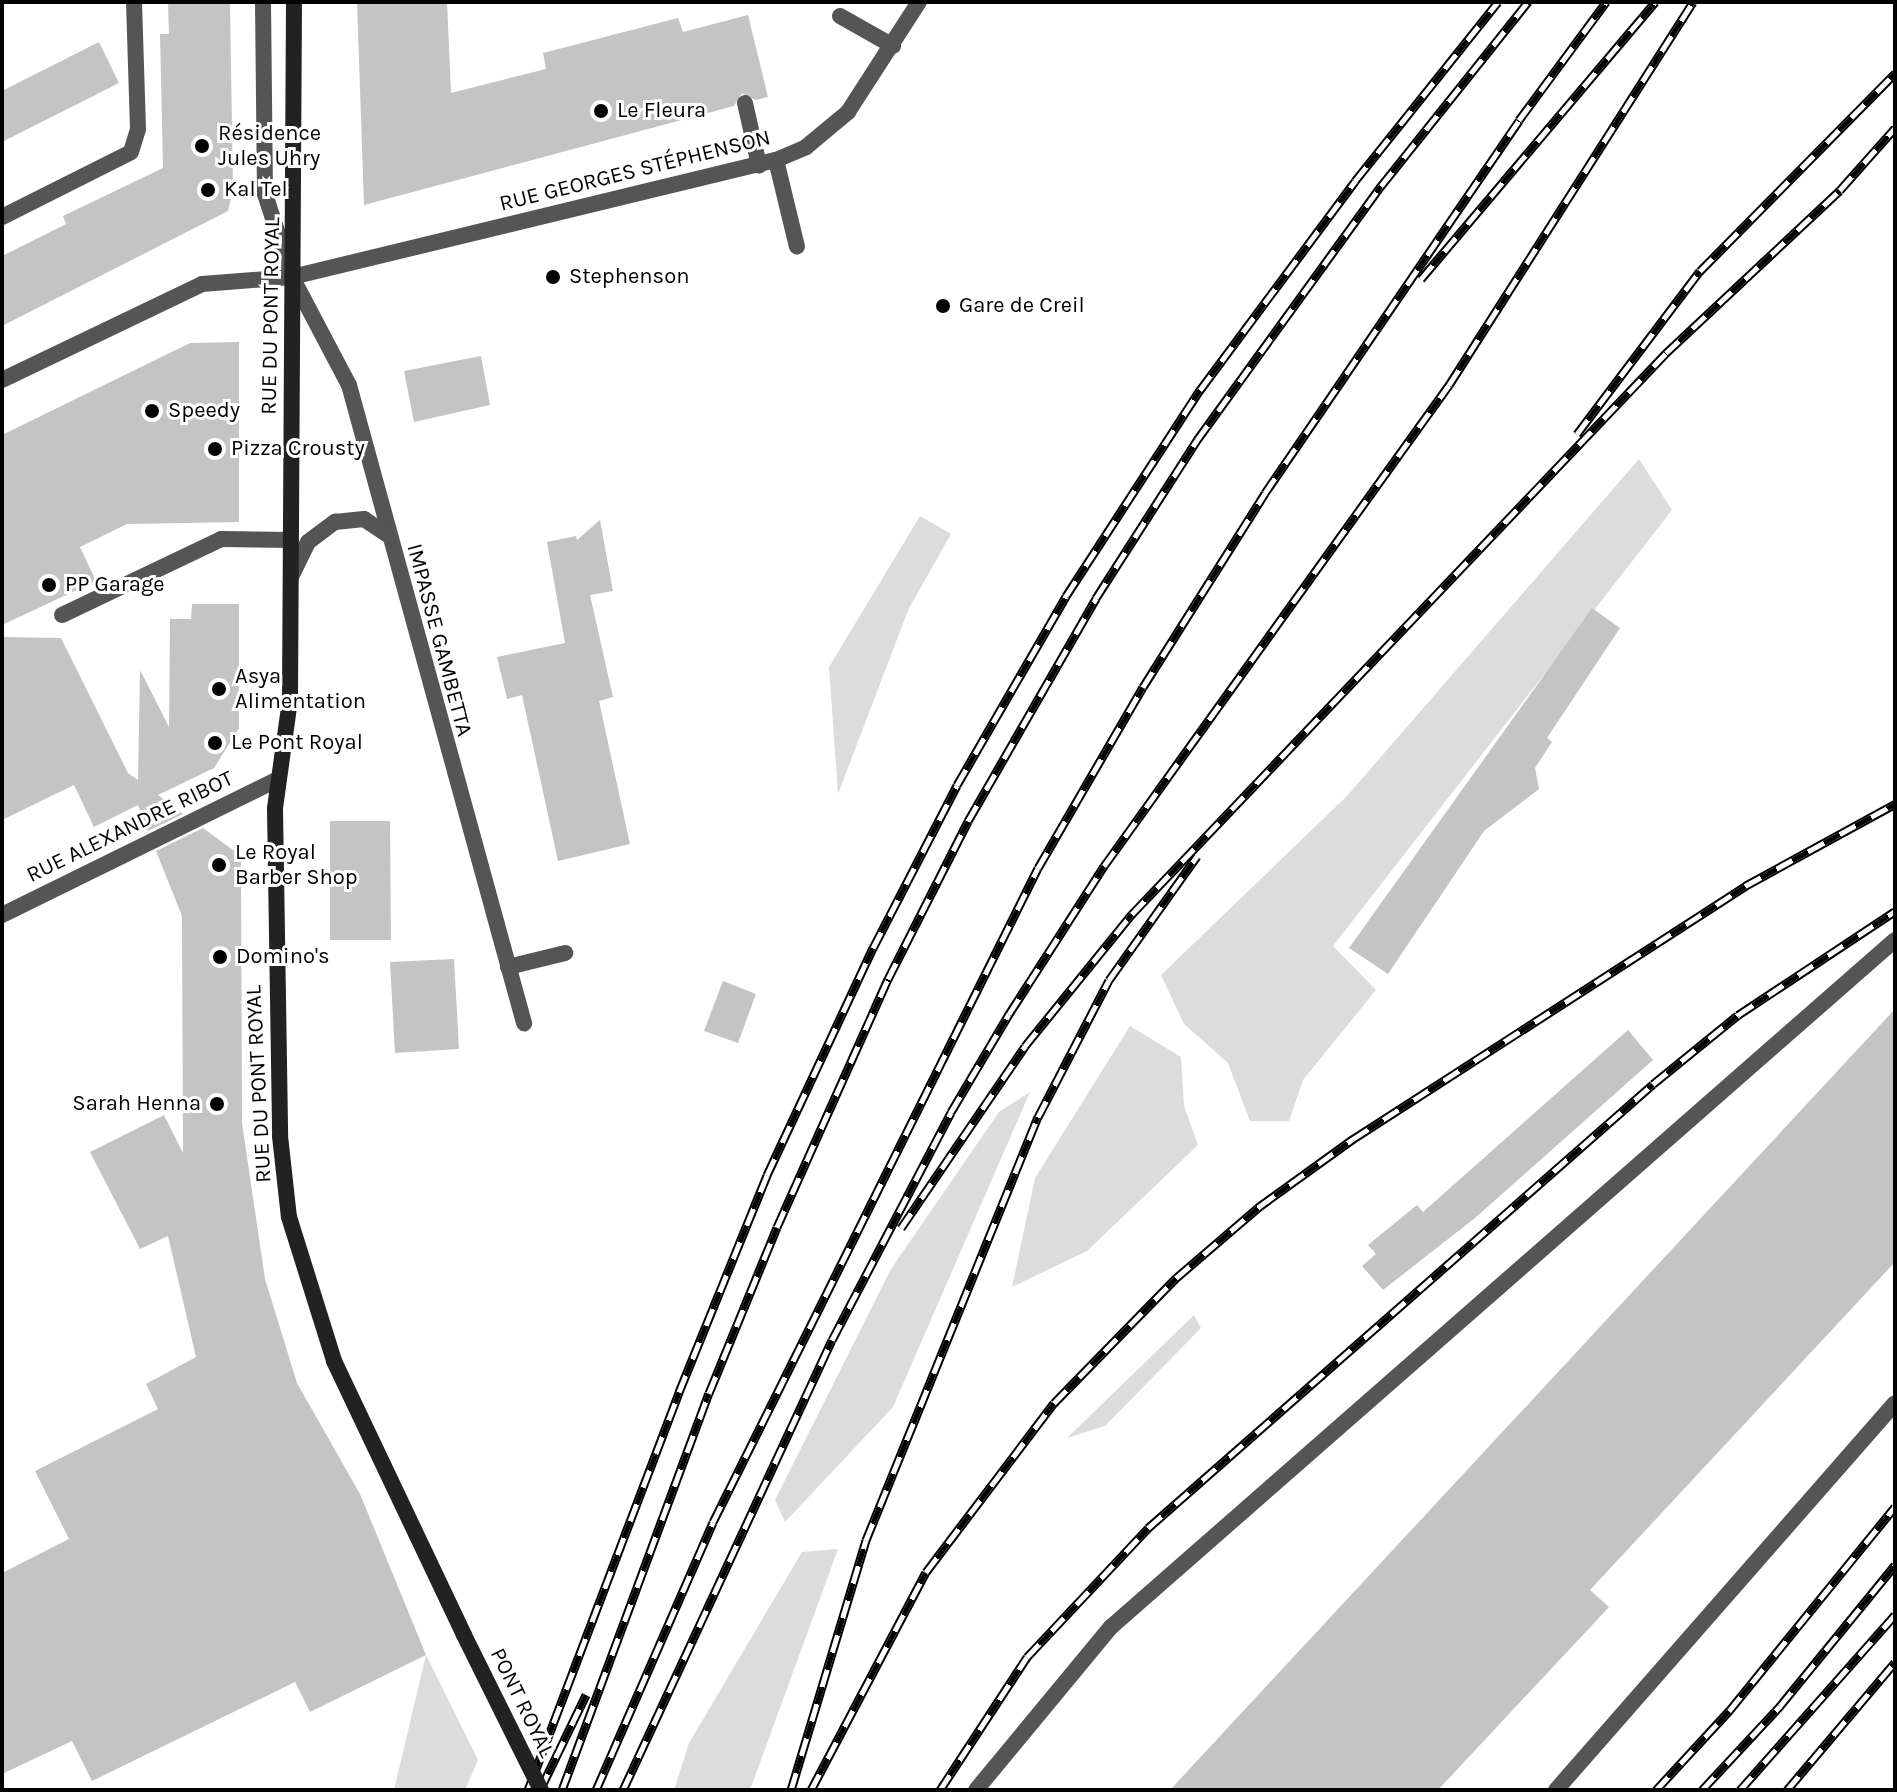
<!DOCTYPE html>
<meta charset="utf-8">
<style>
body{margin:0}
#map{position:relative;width:1897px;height:1792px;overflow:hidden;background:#fff;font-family:Karla,sans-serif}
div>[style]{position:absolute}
.green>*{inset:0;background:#dcdcdc}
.building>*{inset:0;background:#c4c4c4}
.lane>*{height:16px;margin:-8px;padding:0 8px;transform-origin:8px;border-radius:8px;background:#555}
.street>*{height:16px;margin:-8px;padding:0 8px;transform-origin:8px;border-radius:8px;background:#555}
.secondary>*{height:16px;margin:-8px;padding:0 8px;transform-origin:8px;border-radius:8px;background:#222}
.rail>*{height:9px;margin-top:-4.5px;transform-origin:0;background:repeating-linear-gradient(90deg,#fff 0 18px,#000 0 36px);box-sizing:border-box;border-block:2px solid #000}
.secondary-bridge>*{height:16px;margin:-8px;padding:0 8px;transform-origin:8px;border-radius:8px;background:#222}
.dots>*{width:22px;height:22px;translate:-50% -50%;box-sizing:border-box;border:4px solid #fff;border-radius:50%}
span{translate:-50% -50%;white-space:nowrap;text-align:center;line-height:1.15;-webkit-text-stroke:6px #fff;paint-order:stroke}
.poi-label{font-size:22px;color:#000}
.left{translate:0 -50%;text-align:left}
.right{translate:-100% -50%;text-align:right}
.street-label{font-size:22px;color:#000}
.frame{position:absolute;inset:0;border:4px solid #000;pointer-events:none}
</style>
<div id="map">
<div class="green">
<i style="clip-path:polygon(1639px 459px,1672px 510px,1333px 946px,1376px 990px,1303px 1080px,1289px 1121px,1250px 1121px,1228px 1063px,1184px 1024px,1161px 975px,1347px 796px)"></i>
<i style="clip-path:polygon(920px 516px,951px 534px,909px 608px,838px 794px,829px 667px)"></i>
<i style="clip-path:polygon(1130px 1026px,1181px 1057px,1184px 1106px,1198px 1145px,1087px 1251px,1012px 1287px,1035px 1178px)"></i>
<i style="clip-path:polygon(1030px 1092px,893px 1407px,785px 1522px,775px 1500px,891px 1269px,999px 1112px)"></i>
<i style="clip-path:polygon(1194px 1315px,1201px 1328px,1105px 1426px,1067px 1438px)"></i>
<i style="clip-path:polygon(838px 1549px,750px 1790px,674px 1790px,689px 1743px,802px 1552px)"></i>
<i style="clip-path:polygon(426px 1655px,478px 1760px,465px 1790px,394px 1790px)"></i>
</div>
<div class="building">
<i style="clip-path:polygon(168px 2px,230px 2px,233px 191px,228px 211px,2px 326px,2px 256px,66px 224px,63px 216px,163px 168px,160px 34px,169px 34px)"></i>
<i style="clip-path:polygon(357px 2px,447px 2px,451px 93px,546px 69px,543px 53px,678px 18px,683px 32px,748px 15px,768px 97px,756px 100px,742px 93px,734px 106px,364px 205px)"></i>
<i style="clip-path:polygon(99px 42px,119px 83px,2px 142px,2px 91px)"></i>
<i style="clip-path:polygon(239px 342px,239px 522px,127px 524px,80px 547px,96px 581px,2px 625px,2px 435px,190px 343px)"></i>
<i style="clip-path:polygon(481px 356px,490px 405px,414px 422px,404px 371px)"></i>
<i style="clip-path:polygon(600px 520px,613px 591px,590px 595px,613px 697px,599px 701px,630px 844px,558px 861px,522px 695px,507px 699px,497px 657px,565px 643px,547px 542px,576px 536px,577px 540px)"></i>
<i style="clip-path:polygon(192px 604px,239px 604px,239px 728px,214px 768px,158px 795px,183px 814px,148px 831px,138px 805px,94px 827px,74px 785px,2px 820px,2px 637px,61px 638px,128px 773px,138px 780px,140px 670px,169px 727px,170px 619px,191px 619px)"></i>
<i style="clip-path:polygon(1592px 608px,1620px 628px,1547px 738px,1552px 742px,1535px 768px,1539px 789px,1484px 831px,1388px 974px,1349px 948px)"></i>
<i style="clip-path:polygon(330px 821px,390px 821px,391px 940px,330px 940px)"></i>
<i style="clip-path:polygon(203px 828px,241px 856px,242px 1123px,265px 1279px,297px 1383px,360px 1494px,426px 1655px,310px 1712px,295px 1682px,92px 1781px,72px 1741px,2px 1774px,2px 1573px,69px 1539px,35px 1471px,158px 1409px,146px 1384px,196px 1357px,168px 1236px,140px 1249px,90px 1152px,164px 1115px,183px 1153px,182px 916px,156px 851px)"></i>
<i style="clip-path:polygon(454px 959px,459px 1049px,395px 1053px,390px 962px)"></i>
<i style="clip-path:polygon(723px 981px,756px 994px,738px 1043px,704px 1031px)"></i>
<i style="clip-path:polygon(1895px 1009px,1895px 1262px,1590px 1590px,1609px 1607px,1438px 1790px,1170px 1790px)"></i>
<i style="clip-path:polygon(1628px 1030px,1653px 1060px,1475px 1218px,1383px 1290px,1362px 1266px,1376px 1254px,1368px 1245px,1417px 1205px,1423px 1212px)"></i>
</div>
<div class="lane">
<i style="left:263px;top:2px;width:192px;rotate:89.4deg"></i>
<i style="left:265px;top:194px;width:87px;rotate:72deg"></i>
<i style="left:840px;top:16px;width:61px;rotate:29.5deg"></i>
<i style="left:745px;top:103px;width:64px;rotate:77.3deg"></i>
<i style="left:776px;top:160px;width:89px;rotate:76.4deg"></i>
<i style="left:2px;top:217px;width:144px;rotate:-26.7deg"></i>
<i style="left:131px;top:152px;width:24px;rotate:-73deg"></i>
<i style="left:138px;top:129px;width:127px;rotate:-91.8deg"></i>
<i style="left:62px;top:615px;width:176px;rotate:-25.5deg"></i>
<i style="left:221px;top:539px;width:70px;rotate:0.8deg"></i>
<i style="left:508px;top:967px;width:59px;rotate:-13.8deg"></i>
<i style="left:976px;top:1790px;width:212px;rotate:-50.4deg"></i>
<i style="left:1111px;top:1627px;width:1042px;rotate:-41.23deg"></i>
<i style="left:1556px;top:1790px;width:514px;rotate:-48.78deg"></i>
</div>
<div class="street">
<i style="left:292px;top:277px;width:122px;rotate:62.2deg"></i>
<i style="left:349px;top:385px;width:662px;rotate:74.66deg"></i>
<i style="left:2px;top:380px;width:222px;rotate:-25.6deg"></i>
<i style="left:202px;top:284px;width:90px;rotate:-4.4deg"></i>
<i style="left:292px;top:277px;width:498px;rotate:-13.6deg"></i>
<i style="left:776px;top:160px;width:33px;rotate:-23deg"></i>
<i style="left:806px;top:147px;width:55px;rotate:-39.8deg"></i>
<i style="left:848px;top:112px;width:131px;rotate:-57.2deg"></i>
<i style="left:291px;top:577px;width:39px;rotate:-64deg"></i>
<i style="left:308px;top:542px;width:34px;rotate:-37deg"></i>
<i style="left:335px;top:522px;width:29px;rotate:-6deg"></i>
<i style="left:364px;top:519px;width:29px;rotate:34deg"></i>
<i style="left:2px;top:915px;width:308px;rotate:-26.2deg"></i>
</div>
<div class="secondary">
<i style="left:294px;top:2px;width:698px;rotate:90.33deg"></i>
<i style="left:290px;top:700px;width:109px;rotate:97.9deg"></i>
<i style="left:275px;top:808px;width:328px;rotate:89.1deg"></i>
<i style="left:280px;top:1136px;width:81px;rotate:83.7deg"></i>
<i style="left:289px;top:1217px;width:151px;rotate:72.6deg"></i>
<i style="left:334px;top:1361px;width:303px;rotate:64.6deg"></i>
</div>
<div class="rail">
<i style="left:1421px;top:279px;width:363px;rotate:-49.8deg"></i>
<i style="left:1577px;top:434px;width:204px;rotate:-53deg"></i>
<i style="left:1700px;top:271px;width:278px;rotate:-45.4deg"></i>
<i style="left:901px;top:1228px;width:220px;rotate:-55.7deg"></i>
<i style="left:1025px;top:1046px;width:170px;rotate:-51deg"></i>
<i style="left:1132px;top:914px;width:775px;rotate:-46.41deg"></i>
<i style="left:1666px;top:353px;width:238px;rotate:-43.1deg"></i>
<i style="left:1840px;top:190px;width:83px;rotate:-48.4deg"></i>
<i style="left:528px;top:1790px;width:426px;rotate:-69.2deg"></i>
<i style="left:679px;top:1392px;width:234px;rotate:-67.9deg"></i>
<i style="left:767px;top:1175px;width:251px;rotate:-65deg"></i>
<i style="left:873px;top:948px;width:183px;rotate:-62.7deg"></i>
<i style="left:957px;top:785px;width:218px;rotate:-60deg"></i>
<i style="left:1066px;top:596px;width:246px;rotate:-57deg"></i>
<i style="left:1200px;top:390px;width:260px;rotate:-53.4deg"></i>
<i style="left:1355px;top:181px;width:229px;rotate:-51.4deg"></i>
<i style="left:540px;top:1790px;width:106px;rotate:-64.2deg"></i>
<i style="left:562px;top:1790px;width:423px;rotate:-69.7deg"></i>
<i style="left:709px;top:1393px;width:179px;rotate:-67.7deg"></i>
<i style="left:777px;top:1227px;width:272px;rotate:-65.9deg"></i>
<i style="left:888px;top:979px;width:177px;rotate:-63.1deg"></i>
<i style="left:968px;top:821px;width:257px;rotate:-60.1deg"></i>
<i style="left:1096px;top:598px;width:188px;rotate:-57.4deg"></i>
<i style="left:1197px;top:440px;width:314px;rotate:-54.1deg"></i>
<i style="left:1381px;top:186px;width:236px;rotate:-51.4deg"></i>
<i style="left:596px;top:1790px;width:292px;rotate:-66.4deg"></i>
<i style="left:713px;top:1522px;width:730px;rotate:-63.58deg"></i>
<i style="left:1038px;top:868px;width:209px;rotate:-59.9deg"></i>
<i style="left:1143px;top:687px;width:229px;rotate:-57.8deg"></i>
<i style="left:1265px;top:493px;width:451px;rotate:-55.7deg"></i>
<i style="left:1519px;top:120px;width:147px;rotate:-53.6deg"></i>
<i style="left:623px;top:1790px;width:496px;rotate:-65.1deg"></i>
<i style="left:832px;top:1340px;width:257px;rotate:-62.4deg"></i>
<i style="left:951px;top:1112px;width:114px;rotate:-59.4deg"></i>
<i style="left:1009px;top:1014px;width:176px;rotate:-57.3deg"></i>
<i style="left:1104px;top:866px;width:592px;rotate:-54.35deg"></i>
<i style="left:1449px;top:385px;width:454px;rotate:-57.5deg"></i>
<i style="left:791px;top:1790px;width:261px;rotate:-73.3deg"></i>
<i style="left:866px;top:1540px;width:457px;rotate:-67.9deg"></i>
<i style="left:1038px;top:1117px;width:154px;rotate:-62.6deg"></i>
<i style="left:1109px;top:980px;width:152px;rotate:-54.6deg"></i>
<i style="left:811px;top:1790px;width:246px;rotate:-62.2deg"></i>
<i style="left:926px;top:1572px;width:212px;rotate:-52.9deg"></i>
<i style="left:1054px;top:1403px;width:175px;rotate:-45.7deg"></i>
<i style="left:1176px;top:1278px;width:111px;rotate:-40.6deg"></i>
<i style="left:1260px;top:1206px;width:115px;rotate:-35.8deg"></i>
<i style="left:1353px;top:1139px;width:467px;rotate:-32.8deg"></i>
<i style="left:1745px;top:886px;width:171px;rotate:-28.7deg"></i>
<i style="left:940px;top:1790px;width:159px;rotate:-56.8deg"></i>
<i style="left:1027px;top:1657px;width:177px;rotate:-46.8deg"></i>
<i style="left:1148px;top:1528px;width:672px;rotate:-41.32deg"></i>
<i style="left:1653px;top:1084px;width:109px;rotate:-39.1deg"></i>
<i style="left:1738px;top:1015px;width:188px;rotate:-33.5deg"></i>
<i style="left:1656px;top:1790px;width:108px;rotate:-47.3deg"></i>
<i style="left:1729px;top:1711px;width:263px;rotate:-50.9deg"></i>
<i style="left:1702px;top:1790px;width:115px;rotate:-47.1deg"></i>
<i style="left:1780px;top:1706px;width:182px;rotate:-50.8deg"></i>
<i style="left:1740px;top:1790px;width:234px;rotate:-48.5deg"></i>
<i style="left:1787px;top:1790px;width:167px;rotate:-49.8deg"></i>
</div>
<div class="secondary-bridge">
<i style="left:464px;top:1635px;width:173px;rotate:63.6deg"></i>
</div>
<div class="dots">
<i style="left:601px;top:111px;background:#000"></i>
<i style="left:202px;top:146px;background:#000"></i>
<i style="left:208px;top:190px;background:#000"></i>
<i style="left:553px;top:277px;background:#000"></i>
<i style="left:943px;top:306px;background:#000"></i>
<i style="left:152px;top:411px;background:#000"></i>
<i style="left:215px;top:449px;background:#000"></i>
<i style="left:49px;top:585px;background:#000"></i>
<i style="left:219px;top:689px;background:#000"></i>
<i style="left:215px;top:743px;background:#000"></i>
<i style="left:219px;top:865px;background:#000"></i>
<i style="left:220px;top:957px;background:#000"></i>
<i style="left:217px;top:1104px;background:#000"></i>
</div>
<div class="poi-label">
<span class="left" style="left:617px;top:111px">Le Fleura</span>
<span class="left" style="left:218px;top:146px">Résidence<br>Jules Uhry</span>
<span class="left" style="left:224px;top:190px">Kal Tel</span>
<span class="left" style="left:569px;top:277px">Stephenson</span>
<span class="left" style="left:959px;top:306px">Gare de Creil</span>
<span class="left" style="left:168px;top:411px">Speedy</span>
<span class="left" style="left:231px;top:449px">Pizza Crousty</span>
<span class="left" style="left:65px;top:585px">PP Garage</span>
<span class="left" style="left:235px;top:689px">Asya<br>Alimentation</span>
<span class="left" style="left:231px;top:743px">Le Pont Royal</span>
<span class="left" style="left:235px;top:865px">Le Royal<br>Barber Shop</span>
<span class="left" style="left:236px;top:957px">Domino's</span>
<span class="right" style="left:201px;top:1104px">Sarah Henna</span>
</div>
<div class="street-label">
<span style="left:635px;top:171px;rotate:-14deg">RUE GEORGES STÉPHENSON</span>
<span style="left:271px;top:316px;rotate:-89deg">RUE DU PONT ROYAL</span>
<span style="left:439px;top:640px;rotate:75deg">IMPASSE GAMBETTA</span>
<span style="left:130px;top:827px;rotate:-26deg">RUE ALEXANDRE RIBOT</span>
<span style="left:259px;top:1084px;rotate:-93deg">RUE DU PONT ROYAL</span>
<span style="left:522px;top:1703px;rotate:64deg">PONT ROYAL</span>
</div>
<div class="frame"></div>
</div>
